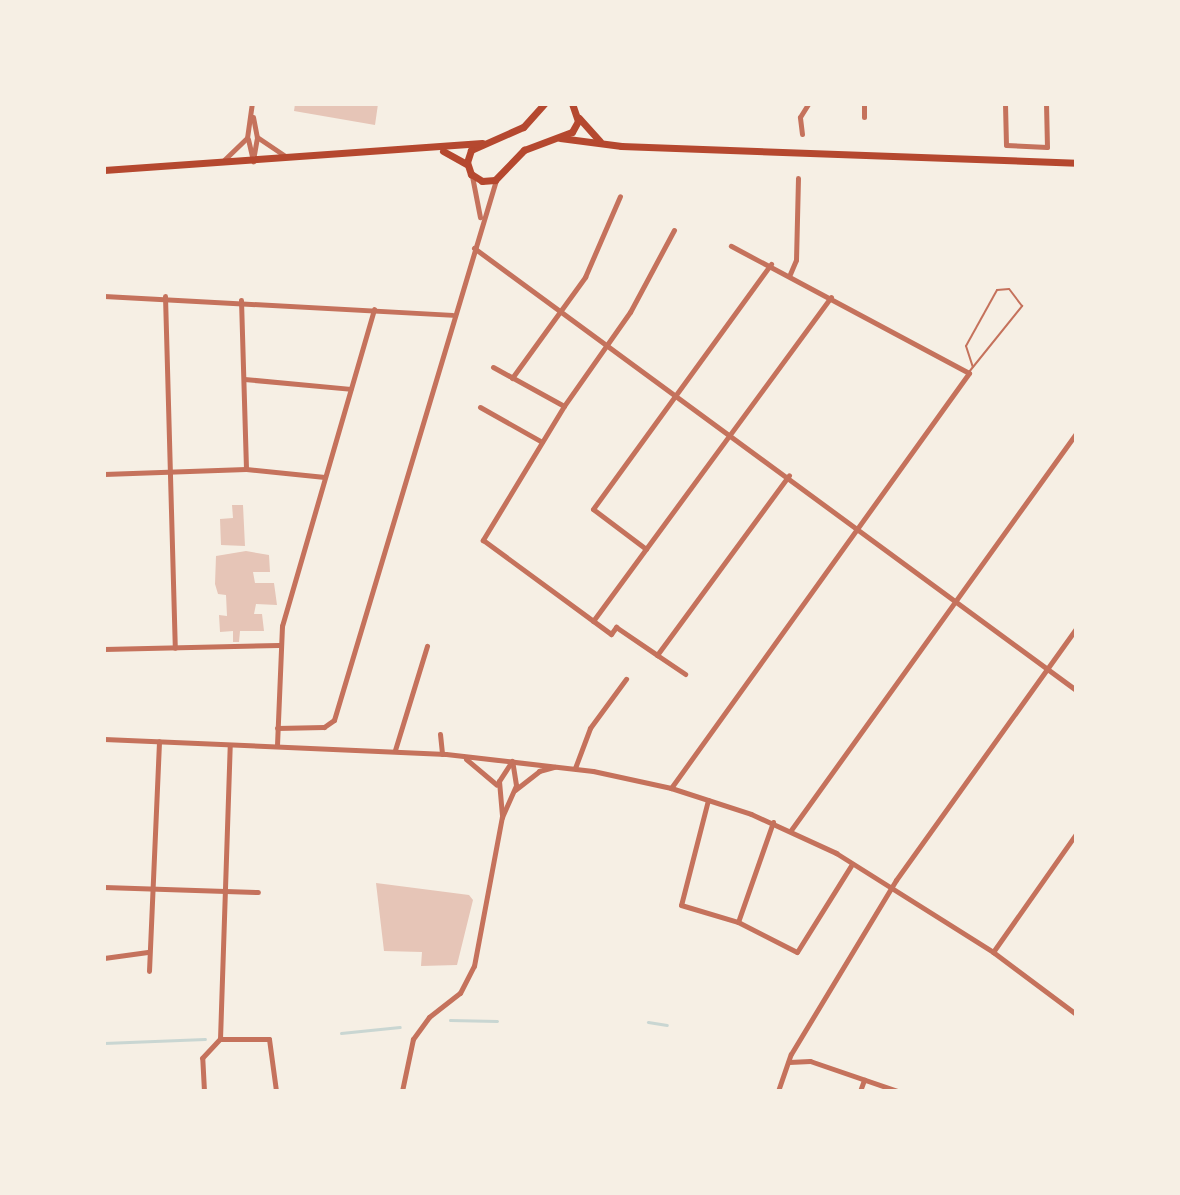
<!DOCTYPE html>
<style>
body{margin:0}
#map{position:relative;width:1180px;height:1195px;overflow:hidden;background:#f6efe4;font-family:"Work Sans",sans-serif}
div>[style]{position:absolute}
.stream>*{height:3px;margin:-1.5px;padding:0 1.5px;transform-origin:1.5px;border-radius:1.5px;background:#c9d6d2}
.building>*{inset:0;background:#e6c5b7}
.service>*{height:2px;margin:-1px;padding:0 1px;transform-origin:1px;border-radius:1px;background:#c5725c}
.minor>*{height:5px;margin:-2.5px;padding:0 2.5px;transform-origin:2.5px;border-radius:2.5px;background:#c5725c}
.secondary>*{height:7px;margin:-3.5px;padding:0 3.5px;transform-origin:3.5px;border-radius:3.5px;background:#b5482f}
span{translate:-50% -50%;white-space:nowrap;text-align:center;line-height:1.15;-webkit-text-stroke:6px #f6efe4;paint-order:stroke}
.frame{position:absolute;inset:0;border:106px solid #f6efe4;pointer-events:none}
</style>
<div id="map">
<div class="stream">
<i style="left:450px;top:1020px;width:47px;rotate:1.2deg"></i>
<i style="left:648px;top:1022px;width:19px;rotate:9deg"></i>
<i style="left:341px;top:1033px;width:59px;rotate:-5.8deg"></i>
<i style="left:104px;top:1043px;width:101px;rotate:-2.3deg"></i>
</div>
<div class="building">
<i style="clip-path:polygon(295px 104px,378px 104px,375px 125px,294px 111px)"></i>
<i style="clip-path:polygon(232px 505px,243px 505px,245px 546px,221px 545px,220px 519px,233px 518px)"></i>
<i style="clip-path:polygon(246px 551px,269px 555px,270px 572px,253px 572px,255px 583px,274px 583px,277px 605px,256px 604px,254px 614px,262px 614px,264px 631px,240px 631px,239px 642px,233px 642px,233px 631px,220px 632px,219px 615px,227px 616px,226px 595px,218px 594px,215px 584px,216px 556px)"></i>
<i style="clip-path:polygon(376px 883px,469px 895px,473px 900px,457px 965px,421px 966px,422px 952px,384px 951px)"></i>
</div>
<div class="service">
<i style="left:969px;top:372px;width:85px;rotate:-51.2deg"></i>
<i style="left:1022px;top:306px;width:21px;rotate:-127deg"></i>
<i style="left:1009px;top:289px;width:12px;rotate:175deg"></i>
<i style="left:997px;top:290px;width:64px;rotate:119deg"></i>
<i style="left:966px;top:346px;width:22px;rotate:72deg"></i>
</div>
<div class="minor">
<i style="left:864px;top:104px;width:13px;rotate:90deg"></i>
<i style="left:1005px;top:104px;width:41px;rotate:88.6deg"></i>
<i style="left:1006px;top:145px;width:41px;rotate:2.8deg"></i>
<i style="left:1047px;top:147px;width:43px;rotate:-91.3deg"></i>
<i style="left:253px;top:117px;width:20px;rotate:79deg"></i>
<i style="left:257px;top:137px;width:34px;rotate:34deg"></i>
<i style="left:802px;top:134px;width:17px;rotate:-97deg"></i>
<i style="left:800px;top:117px;width:15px;rotate:-58deg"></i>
<i style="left:248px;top:139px;width:23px;rotate:77deg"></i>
<i style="left:224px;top:160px;width:32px;rotate:-44deg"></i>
<i style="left:247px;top:138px;width:34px;rotate:-82deg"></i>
<i style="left:253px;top:160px;width:22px;rotate:-80deg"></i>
<i style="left:472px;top:176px;width:42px;rotate:79deg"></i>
<i style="left:674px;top:230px;width:93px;rotate:118.2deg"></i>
<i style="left:630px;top:312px;width:115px;rotate:125.1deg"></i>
<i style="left:564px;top:406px;width:157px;rotate:121.2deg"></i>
<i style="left:483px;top:540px;width:159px;rotate:36.3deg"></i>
<i style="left:611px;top:634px;width:9px;rotate:-54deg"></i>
<i style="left:616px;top:627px;width:50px;rotate:34.3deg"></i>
<i style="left:657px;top:655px;width:223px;rotate:-53.7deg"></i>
<i style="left:474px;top:248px;width:747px;rotate:36.29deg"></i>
<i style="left:790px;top:274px;width:15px;rotate:-67deg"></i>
<i style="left:796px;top:260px;width:82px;rotate:-88.6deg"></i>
<i style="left:104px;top:296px;width:349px;rotate:3.1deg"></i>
<i style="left:165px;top:296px;width:352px;rotate:88.4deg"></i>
<i style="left:241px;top:300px;width:169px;rotate:88.3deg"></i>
<i style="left:493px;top:367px;width:81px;rotate:28.8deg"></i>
<i style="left:512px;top:378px;width:125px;rotate:-54.1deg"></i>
<i style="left:585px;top:277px;width:88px;rotate:-66.6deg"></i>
<i style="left:244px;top:379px;width:107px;rotate:5.3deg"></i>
<i style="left:480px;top:407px;width:71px;rotate:29.4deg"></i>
<i style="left:104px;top:474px;width:142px;rotate:-2deg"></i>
<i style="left:246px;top:469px;width:79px;rotate:5.8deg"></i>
<i style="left:646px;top:549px;width:66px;rotate:-143deg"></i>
<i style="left:593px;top:509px;width:303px;rotate:-54deg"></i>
<i style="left:593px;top:621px;width:402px;rotate:-53.7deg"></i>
<i style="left:104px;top:649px;width:175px;rotate:-1.3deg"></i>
<i style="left:657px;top:655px;width:34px;rotate:34deg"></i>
<i style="left:277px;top:728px;width:47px;rotate:-1.2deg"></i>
<i style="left:324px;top:727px;width:12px;rotate:-35deg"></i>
<i style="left:334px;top:720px;width:564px;rotate:-73.3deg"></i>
<i style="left:440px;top:734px;width:20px;rotate:84deg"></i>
<i style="left:104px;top:739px;width:342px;rotate:2.5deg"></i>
<i style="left:446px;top:754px;width:148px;rotate:6.6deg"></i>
<i style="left:593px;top:771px;width:80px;rotate:12.3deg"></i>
<i style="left:671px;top:788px;width:84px;rotate:18deg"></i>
<i style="left:751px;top:814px;width:94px;rotate:24.6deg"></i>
<i style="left:836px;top:853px;width:186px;rotate:32.2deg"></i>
<i style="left:993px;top:952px;width:104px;rotate:36.8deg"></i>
<i style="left:277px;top:745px;width:119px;rotate:-87.6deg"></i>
<i style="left:282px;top:626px;width:330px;rotate:-73.8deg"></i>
<i style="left:395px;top:750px;width:109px;rotate:-72.9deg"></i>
<i style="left:466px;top:759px;width:40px;rotate:40deg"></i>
<i style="left:575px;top:768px;width:43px;rotate:-69.4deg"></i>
<i style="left:590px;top:728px;width:61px;rotate:-53.7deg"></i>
<i style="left:671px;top:788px;width:511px;rotate:-54.32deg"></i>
<i style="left:969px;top:373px;width:270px;rotate:-151.9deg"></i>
<i style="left:515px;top:790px;width:31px;rotate:-38deg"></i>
<i style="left:539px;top:771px;width:16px;rotate:-15deg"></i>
<i style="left:708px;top:800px;width:108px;rotate:104.4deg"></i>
<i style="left:681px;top:905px;width:59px;rotate:16.6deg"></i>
<i style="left:738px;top:922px;width:66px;rotate:27deg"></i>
<i style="left:797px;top:952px;width:104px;rotate:-58deg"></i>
<i style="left:791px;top:830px;width:488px;rotate:-54.3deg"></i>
<i style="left:104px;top:887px;width:154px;rotate:1.9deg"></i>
<i style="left:738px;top:922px;width:106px;rotate:-70.7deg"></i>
<i style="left:993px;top:952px;width:144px;rotate:-54.9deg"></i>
<i style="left:104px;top:958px;width:44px;rotate:-7.8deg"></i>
<i style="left:149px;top:971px;width:230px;rotate:-87.5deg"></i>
<i style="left:220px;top:1039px;width:49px"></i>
<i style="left:269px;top:1039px;width:52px;rotate:82.3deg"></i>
<i style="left:789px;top:1062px;width:21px;rotate:-3deg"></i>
<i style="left:810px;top:1061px;width:92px;rotate:19deg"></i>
<i style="left:204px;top:1091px;width:33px;rotate:-93deg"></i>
<i style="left:202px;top:1058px;width:26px;rotate:-47deg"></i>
<i style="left:220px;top:1039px;width:294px;rotate:-88.1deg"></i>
<i style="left:402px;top:1091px;width:53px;rotate:-78.1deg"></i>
<i style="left:413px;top:1039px;width:27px;rotate:-54deg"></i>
<i style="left:429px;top:1017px;width:39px;rotate:-38deg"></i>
<i style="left:460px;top:993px;width:30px;rotate:-63deg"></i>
<i style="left:474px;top:966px;width:152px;rotate:-79.4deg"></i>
<i style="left:502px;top:817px;width:35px;rotate:-66deg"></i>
<i style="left:516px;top:785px;width:24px;rotate:-99deg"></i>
<i style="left:512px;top:761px;width:24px;rotate:123deg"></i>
<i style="left:499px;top:781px;width:36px;rotate:85deg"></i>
<i style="left:778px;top:1091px;width:39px;rotate:-71deg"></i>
<i style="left:791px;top:1054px;width:203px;rotate:-58.9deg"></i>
<i style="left:896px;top:880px;width:309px;rotate:-54.4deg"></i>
<i style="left:860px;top:1091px;width:12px;rotate:-70deg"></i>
</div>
<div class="secondary">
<i style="left:544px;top:104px;width:31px;rotate:132deg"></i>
<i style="left:523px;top:127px;width:57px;rotate:156.1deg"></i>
<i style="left:471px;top:150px;width:13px;rotate:108deg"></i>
<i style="left:467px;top:162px;width:13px;rotate:72deg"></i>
<i style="left:471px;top:174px;width:13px;rotate:32deg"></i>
<i style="left:482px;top:181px;width:13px;rotate:-4deg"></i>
<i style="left:495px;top:180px;width:42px;rotate:-46deg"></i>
<i style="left:524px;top:150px;width:51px;rotate:-20.6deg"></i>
<i style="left:572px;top:132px;width:13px;rotate:-61deg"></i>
<i style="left:578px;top:121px;width:18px;rotate:-109deg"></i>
<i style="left:579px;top:118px;width:31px;rotate:48deg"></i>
<i style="left:560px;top:138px;width:62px;rotate:7.5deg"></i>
<i style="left:621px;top:146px;width:455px;rotate:2.1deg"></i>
<i style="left:443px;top:151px;width:26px;rotate:29deg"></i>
<i style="left:104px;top:170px;width:379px;rotate:-4.1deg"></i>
</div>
<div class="frame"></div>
</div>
